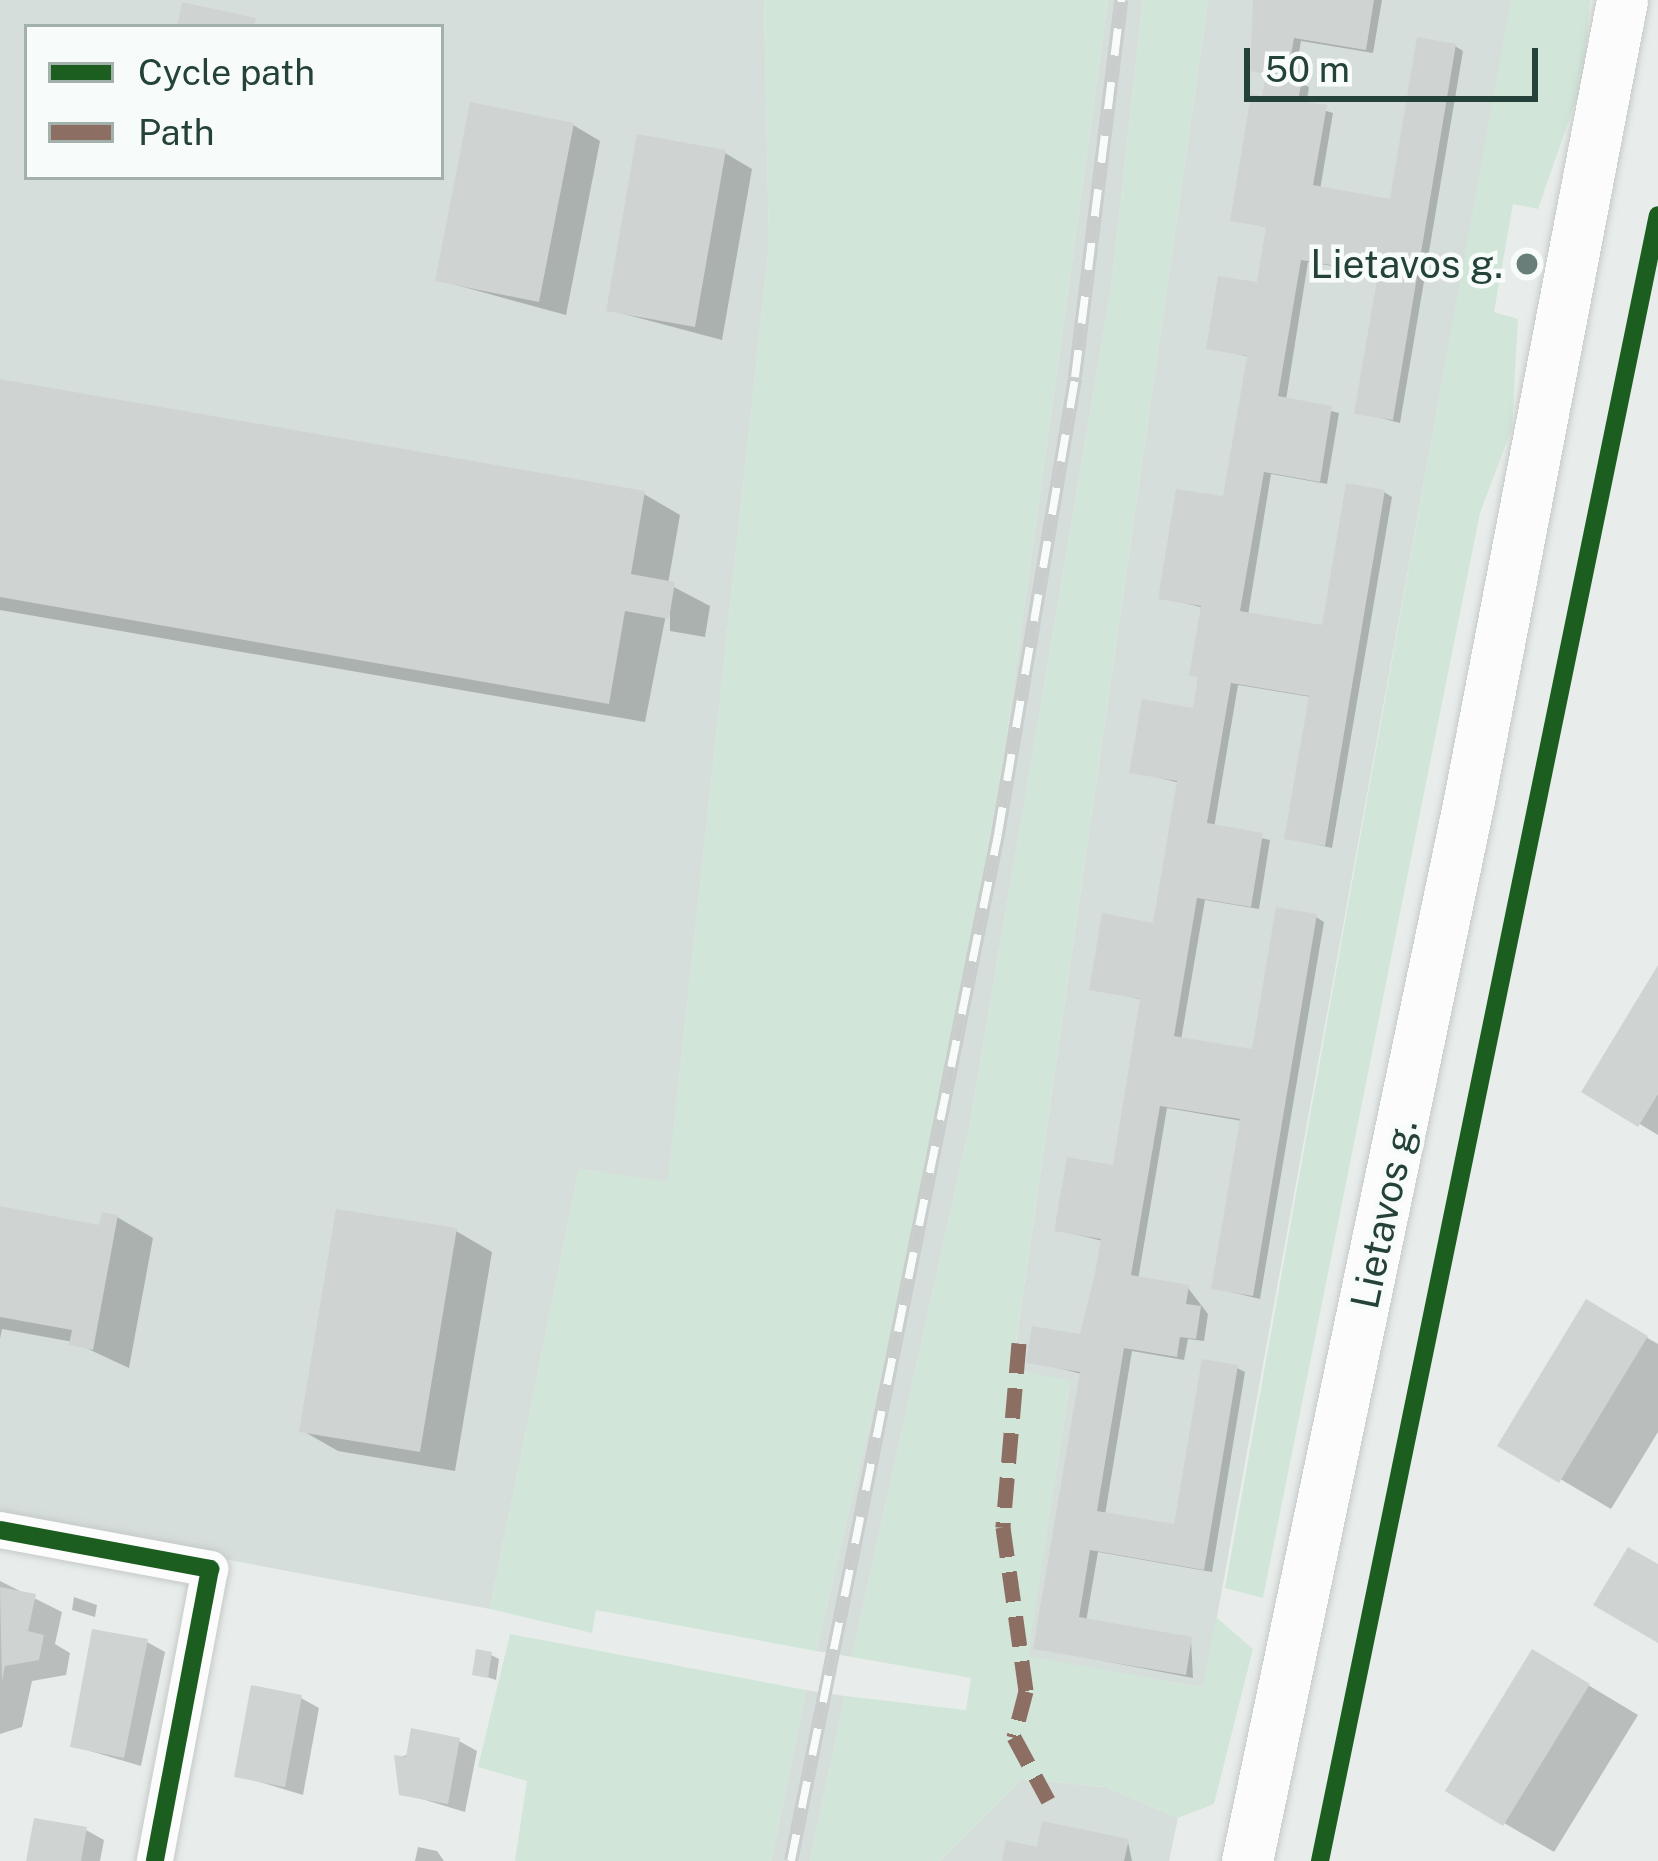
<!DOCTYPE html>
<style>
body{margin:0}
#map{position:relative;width:1658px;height:1861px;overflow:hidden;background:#e8edeb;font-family:"Public Sans",sans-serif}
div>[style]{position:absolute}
.built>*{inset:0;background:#d6dedb}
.green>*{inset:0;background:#d1e6d8}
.shadow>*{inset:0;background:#0003}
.building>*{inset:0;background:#cfd4d2}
.roads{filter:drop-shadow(0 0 3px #c5cac8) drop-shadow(0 0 3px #c5cac8)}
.minor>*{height:36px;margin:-18px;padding:0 18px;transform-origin:18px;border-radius:18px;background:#fcfcfc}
.secondary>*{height:51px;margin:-25.5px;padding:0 25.5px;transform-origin:25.5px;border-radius:25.5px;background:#fcfcfc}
.rail>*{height:14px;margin-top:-7px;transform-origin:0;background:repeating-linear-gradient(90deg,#f7fbf9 0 27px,#c9cdcc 0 54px);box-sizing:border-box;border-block:3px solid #c9cdcc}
.quiet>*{height:15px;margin-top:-7.5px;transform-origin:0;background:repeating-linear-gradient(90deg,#8d6e63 0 30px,transparent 0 45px)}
.cycleway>*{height:18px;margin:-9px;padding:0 9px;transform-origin:9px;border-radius:9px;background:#1b5e20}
.dots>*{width:33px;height:33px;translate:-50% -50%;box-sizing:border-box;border:6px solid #f7fbf9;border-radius:50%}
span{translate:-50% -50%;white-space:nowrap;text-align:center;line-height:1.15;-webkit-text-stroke:9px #f7fbf9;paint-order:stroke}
.poi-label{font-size:39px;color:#24423a}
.right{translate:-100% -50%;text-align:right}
.street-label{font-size:39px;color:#24423a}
.legend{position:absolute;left:24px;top:24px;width:420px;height:156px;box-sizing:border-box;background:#f7fbf9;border:3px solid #a3b1ad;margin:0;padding:15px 21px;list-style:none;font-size:36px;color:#24423a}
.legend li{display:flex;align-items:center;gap:24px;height:60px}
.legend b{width:60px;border:3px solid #a3b1ad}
.scale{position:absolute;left:1244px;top:48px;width:294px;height:54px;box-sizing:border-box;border:6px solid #24423a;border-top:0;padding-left:15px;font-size:36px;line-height:42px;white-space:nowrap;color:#24423a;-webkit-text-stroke:9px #f7fbf9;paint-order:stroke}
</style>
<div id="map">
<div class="built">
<i style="clip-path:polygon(evenodd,0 0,764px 0,769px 246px,668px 1183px,579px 1169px,490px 1609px,0 1517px,0 0,27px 27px,441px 27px,441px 177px,27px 177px,27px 27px)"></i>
<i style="clip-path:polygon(1108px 0,1143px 0,1111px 290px,970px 1124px,852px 1657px,816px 1651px,936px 1143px,1004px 754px)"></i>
<i style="clip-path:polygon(1208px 0,1512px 0,1204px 1688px,1027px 1657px,1070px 1382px,1012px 1370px)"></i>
<i style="clip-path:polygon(806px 1690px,845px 1696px,810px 1861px,771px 1861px)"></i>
<i style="clip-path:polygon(1022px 1779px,1106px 1787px,1178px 1818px,1169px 1861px,940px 1861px)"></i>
</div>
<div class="green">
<i style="clip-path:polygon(764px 0,1108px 0,1004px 754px,936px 1143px,816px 1651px,596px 1610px,592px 1633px,490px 1609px,579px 1169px,668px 1182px,769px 246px)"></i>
<i style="clip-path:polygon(1143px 0,1208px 0,1012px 1369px,1070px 1381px,1028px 1656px,1203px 1688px,1216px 1617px,1253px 1649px,1214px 1804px,1178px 1818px,1106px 1787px,1022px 1779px,940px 1861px,810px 1861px,845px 1696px,966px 1710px,971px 1678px,852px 1657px,970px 1124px,1111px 290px)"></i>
<i style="clip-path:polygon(1511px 0,1590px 0,1584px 77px,1538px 209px,1513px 204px,1494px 312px,1518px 319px,1512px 428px,1480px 513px,1263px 1598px,1225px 1588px)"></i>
<i style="clip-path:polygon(510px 1634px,806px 1690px,771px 1861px,515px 1861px,527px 1781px,478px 1767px)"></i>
</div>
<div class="shadow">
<i style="clip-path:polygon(1258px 0,1382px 0,1373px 53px,1301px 41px,1294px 81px,1309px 87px,1306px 105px,1333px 113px,1320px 190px,1393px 202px,1455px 46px,1463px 51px,1400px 423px,1358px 412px,1381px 274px,1308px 262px,1286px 400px,1339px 413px,1327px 484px,1271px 474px,1248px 615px,1325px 628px,1384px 492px,1392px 497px,1332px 848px,1287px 838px,1311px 697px,1238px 685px,1214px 828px,1270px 840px,1259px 909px,1205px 900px,1181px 1040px,1254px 1053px,1316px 917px,1324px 922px,1260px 1299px,1214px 1288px,1242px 1121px,1167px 1108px,1138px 1280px,1188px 1288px,1208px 1314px,1204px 1341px,1188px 1339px,1184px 1360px,1132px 1351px,1105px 1515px,1176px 1528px,1237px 1368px,1245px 1372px,1212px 1572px,1098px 1552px,1086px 1622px,1191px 1640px,1193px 1678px,1036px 1648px,1082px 1374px,1029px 1361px,1082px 1337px,1103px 1241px,1057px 1230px,1115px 1168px,1143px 1000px,1092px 988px,1156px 926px,1180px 783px,1132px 771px,1195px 711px,1204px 608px,1161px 597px,1226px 500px,1249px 357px,1209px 347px,1259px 286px,1269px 228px,1234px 219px,1269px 75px,1252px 69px)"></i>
<i style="clip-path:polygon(573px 125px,600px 141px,566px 315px,438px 280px)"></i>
<i style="clip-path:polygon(725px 153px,752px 169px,722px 340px,609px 310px)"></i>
<i style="clip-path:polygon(0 382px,644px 494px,680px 515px,668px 584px,710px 606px,705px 637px,670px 631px,670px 594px,645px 722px,0 610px)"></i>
<i style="clip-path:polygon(1658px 971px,1658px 1135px,1585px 1091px)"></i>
<i style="clip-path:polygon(0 1209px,102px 1229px,117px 1217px,153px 1238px,129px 1368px,73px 1342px,2px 1329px,0 1339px)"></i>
<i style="clip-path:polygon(456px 1231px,492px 1252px,455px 1471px,338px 1451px,303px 1431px)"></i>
<i style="clip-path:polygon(1587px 1303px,1658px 1344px,1658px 1432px,1611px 1509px,1501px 1444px)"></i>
<i style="clip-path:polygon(0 1581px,62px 1612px,55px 1644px,70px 1653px,66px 1675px,32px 1681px,22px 1727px,0 1734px)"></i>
<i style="clip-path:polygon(74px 1597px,97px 1605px,95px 1617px,72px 1610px)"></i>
<i style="clip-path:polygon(147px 1642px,165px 1652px,141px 1766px,73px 1746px)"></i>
<i style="clip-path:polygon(491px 1655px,499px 1659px,496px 1680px,475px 1673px)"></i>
<i style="clip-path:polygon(1583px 1682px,1638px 1715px,1554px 1852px,1504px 1823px)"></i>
<i style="clip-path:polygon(301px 1698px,319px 1708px,303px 1795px,237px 1775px)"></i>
<i style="clip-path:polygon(459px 1741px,477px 1751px,465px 1812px,402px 1793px,396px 1758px)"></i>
<i style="clip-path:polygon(86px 1830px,104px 1840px,100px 1861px,29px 1861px)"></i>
<i style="clip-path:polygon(1128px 1842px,1132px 1861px,1005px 1861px,1039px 1850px)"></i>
<i style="clip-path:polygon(418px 1847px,437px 1851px,444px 1861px,415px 1861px)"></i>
</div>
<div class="building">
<i style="clip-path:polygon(1253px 0,1374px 0,1366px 50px,1294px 38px,1287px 77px,1302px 79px,1298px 101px,1327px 105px,1313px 185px,1390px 199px,1417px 37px,1456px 44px,1393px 420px,1354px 414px,1378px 273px,1301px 260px,1278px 396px,1332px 406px,1320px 482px,1264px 472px,1240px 611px,1322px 625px,1346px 483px,1385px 490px,1325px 846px,1284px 839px,1309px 696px,1231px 683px,1207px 823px,1263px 833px,1251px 907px,1197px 898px,1174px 1036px,1252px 1049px,1276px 907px,1317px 914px,1253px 1296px,1211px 1289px,1240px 1119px,1160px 1106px,1131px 1275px,1189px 1285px,1186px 1304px,1201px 1306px,1196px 1339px,1180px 1337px,1177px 1357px,1124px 1348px,1097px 1511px,1174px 1524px,1202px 1359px,1238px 1365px,1204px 1570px,1090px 1550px,1079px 1617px,1192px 1637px,1186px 1675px,1033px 1649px,1080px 1372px,1026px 1363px,1032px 1326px,1080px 1334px,1095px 1273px,1101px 1239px,1054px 1231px,1067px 1157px,1113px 1165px,1140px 999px,1089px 990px,1102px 913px,1153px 923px,1177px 781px,1129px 773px,1142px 699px,1193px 708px,1198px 677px,1189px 676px,1201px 606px,1158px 599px,1176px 489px,1223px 496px,1247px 356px,1206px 349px,1218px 276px,1257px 282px,1266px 227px,1230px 221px,1251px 94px,1262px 96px,1266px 74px,1250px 71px)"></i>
<i style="clip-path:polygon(182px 2px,256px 18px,254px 27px,177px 27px)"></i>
<i style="clip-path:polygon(470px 102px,574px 123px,539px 302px,435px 281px)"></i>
<i style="clip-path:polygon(637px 134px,726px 150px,695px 327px,606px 311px)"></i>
<i style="clip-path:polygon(0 379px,645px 491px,631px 574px,675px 582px,669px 619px,625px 611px,609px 704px,0 597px)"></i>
<i style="clip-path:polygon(1658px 965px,1658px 1094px,1638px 1127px,1581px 1092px)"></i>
<i style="clip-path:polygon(0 1206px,99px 1225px,102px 1212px,118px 1215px,93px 1350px,69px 1345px,72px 1330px,0 1317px)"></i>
<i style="clip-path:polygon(336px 1209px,457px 1228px,420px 1452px,299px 1432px)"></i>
<i style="clip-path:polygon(1586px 1299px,1648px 1336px,1559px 1483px,1497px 1446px)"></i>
<i style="clip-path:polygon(1628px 1547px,1658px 1564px,1658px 1643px,1593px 1605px)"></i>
<i style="clip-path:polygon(0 1587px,36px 1594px,28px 1631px,44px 1635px,39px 1660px,5px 1666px,2px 1681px)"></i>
<i style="clip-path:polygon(92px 1629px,148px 1639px,124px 1758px,70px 1747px)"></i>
<i style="clip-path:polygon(476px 1649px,492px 1652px,488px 1678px,472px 1675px)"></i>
<i style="clip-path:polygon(1532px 1649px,1590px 1684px,1503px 1826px,1445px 1791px)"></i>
<i style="clip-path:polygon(251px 1685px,302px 1695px,285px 1787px,234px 1777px)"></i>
<i style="clip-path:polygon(411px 1728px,460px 1738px,448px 1804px,399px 1795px,394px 1755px,406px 1757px)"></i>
<i style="clip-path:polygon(34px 1818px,87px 1827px,81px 1861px,26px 1861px)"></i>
<i style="clip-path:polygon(1042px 1821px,1129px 1839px,1124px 1861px,1002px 1861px,1006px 1840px,1037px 1847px)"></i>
</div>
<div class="roads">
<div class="minor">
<i style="left:0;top:1530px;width:214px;rotate:10.5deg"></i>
<i style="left:210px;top:1569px;width:297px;rotate:100.7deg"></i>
</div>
<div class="secondary">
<i style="left:1247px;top:1861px;width:1084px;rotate:-78.18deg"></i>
<i style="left:1469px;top:800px;width:814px;rotate:-79.17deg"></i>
</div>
</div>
<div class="rail">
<i style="left:791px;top:1861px;width:1048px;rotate:-78.6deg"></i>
<i style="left:998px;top:834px;width:463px;rotate:-80.4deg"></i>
<i style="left:1075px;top:377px;width:380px;rotate:-83deg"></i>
</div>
<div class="quiet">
<i style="left:1019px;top:1343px;width:185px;rotate:95deg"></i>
<i style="left:1003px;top:1527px;width:166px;rotate:82deg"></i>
<i style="left:1026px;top:1691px;width:48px;rotate:104.6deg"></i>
<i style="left:1014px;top:1737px;width:72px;rotate:61.6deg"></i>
</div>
<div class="cycleway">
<i style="left:0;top:1530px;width:214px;rotate:10.5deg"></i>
<i style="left:210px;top:1569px;width:297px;rotate:100.7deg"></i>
<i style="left:1320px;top:1861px;width:1680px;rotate:-78.4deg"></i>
</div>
<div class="dots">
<i style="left:1527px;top:264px;background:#697e78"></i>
</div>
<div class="poi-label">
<span class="right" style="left:1503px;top:264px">Lietavos g.</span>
</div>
<div class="street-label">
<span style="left:1384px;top:1214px;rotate:-78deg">Lietavos g.</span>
</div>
<ul class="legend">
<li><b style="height:15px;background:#1b5e20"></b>Cycle path</li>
<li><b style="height:15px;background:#8d6e63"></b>Path</li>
</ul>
<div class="scale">50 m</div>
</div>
